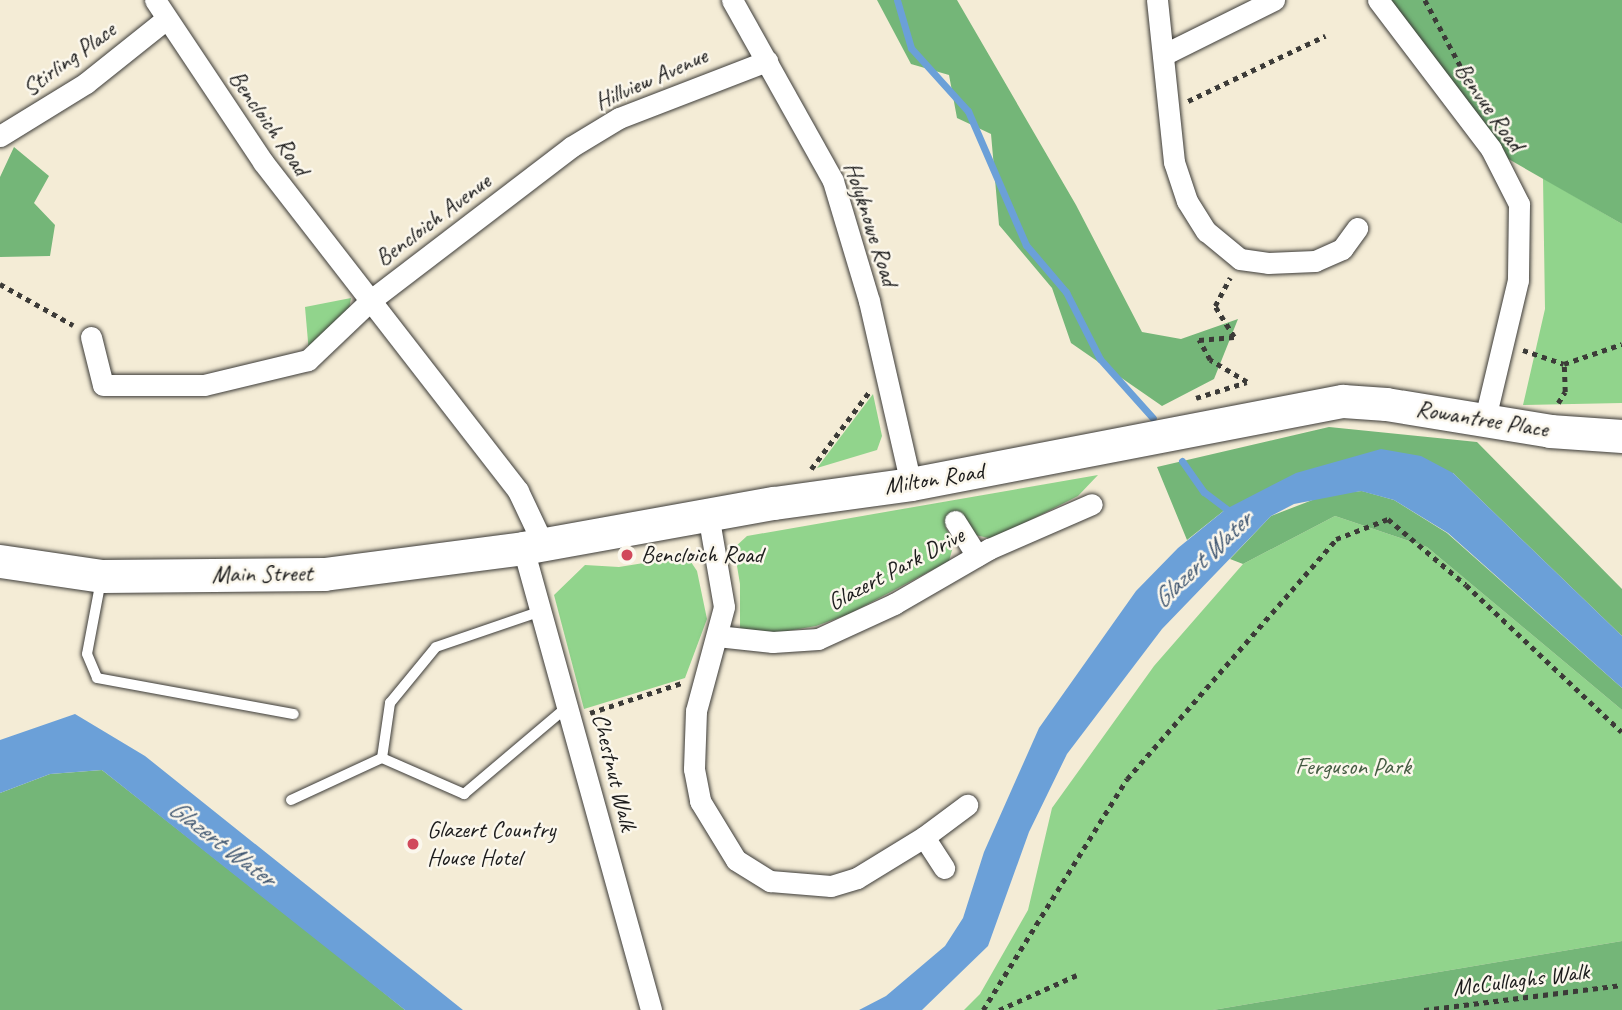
<!DOCTYPE html>
<style>
body{margin:0}
#map{position:relative;width:1622px;height:1010px;overflow:hidden;background:#f4ecd6;font-family:Caveat,sans-serif}
div>[style]{position:absolute}
.green>*{inset:0;background:#91d48c}
.forest>*{inset:0;background:#74b678}
.water>*{inset:0;background:#6ba0d8}
.stream>*{height:7px;margin:-3.5px;padding:0 3.5px;transform-origin:3.5px;border-radius:3.5px;background:#6ba0d8}
.path>*{height:4.5px;margin-top:-2.25px;transform-origin:0;background:repeating-linear-gradient(90deg,#3c3b38 0 5px,transparent 0 10px)}
.roads{filter:drop-shadow(0 0 2px #3c3b38) drop-shadow(0 0 2px #3c3b38)}
.service>*{height:10px;margin:-5px;padding:0 5px;transform-origin:5px;border-radius:5px;background:#fff}
.minor>*{height:21px;margin:-10.5px;padding:0 10.5px;transform-origin:10.5px;border-radius:10.5px;background:#fff}
.primary>*{height:33px;margin:-16.5px;padding:0 16.5px;transform-origin:16.5px;border-radius:16.5px;background:#fff}
.dots>*{width:19px;height:19px;translate:-50% -50%;box-sizing:border-box;border:4px solid #fbf7ec;border-radius:50%}
span{translate:-50% -50%;white-space:nowrap;text-align:center;line-height:1.15;-webkit-text-stroke:5px #fbf7ec;paint-order:stroke}
.street-label{font-size:24px;color:#1c1c1c}
.poi-label{font-size:24px;color:#1c1c1c}
.left{translate:0 -50%;text-align:left}
.park-label{font-size:24px;color:#455c43}
.water-label{font-size:26px;color:#405771;font-style:italic}
</style>
<div id="map">
<div class="green">
<i style="clip-path:polygon(1543px 178px,1622px 224px,1622px 403px,1523px 405px,1545px 309px)"></i>
<i style="clip-path:polygon(351px 298px,348px 316px,309px 353px,305px 307px)"></i>
<i style="clip-path:polygon(873px 394px,882px 436px,877px 450px,817px 468px)"></i>
<i style="clip-path:polygon(1098px 475px,1078px 496px,993px 539px,975px 535px,961px 516px,945px 526px,954px 543px,949px 561px,849px 614px,816px 626px,776px 633px,740px 631px,740px 584px,734px 548px,747px 536px)"></i>
<i style="clip-path:polygon(1335px 516px,1427px 547px,1622px 710px,1622px 941px,1213px 1010px,964px 1010px,980px 994px,1028px 910px,1052px 808px,1154px 666px,1243px 564px)"></i>
<i style="clip-path:polygon(687px 556px,697px 571px,707px 619px,685px 678px,584px 709px,554px 595px,585px 565px,619px 567px)"></i>
</div>
<div class="forest">
<i style="clip-path:polygon(877px 0,957px 0,1076px 205px,1142px 332px,1181px 339px,1238px 319px,1214px 379px,1162px 406px,1071px 343px,1052px 288px,999px 225px,991px 134px,957px 118px,949px 75px,911px 64px)"></i>
<i style="clip-path:polygon(1378px 0,1622px 0,1622px 224px,1491px 149px)"></i>
<i style="clip-path:polygon(14px 147px,49px 176px,34px 203px,55px 225px,50px 256px,0 257px,0 177px)"></i>
<i style="clip-path:polygon(1329px 427px,1477px 442px,1622px 589px,1622px 636px,1453px 473px,1226px 509px,1187px 540px,1157px 467px)"></i>
<i style="clip-path:polygon(1362px 491px,1394px 500px,1447px 533px,1622px 688px,1622px 710px,1427px 547px,1335px 516px,1243px 564px,1230px 559px,1271px 516px,1328px 494px)"></i>
<i style="clip-path:polygon(102px 770px,340px 957px,405px 1010px,0 1010px,0 793px,50px 774px)"></i>
<i style="clip-path:polygon(1622px 941px,1622px 1010px,1213px 1010px)"></i>
</div>
<div class="water">
<i style="clip-path:polygon(1381px 449px,1421px 456px,1453px 473px,1622px 636px,1622px 688px,1448px 533px,1394px 500px,1361px 491px,1294px 504px,1271px 516px,1162px 629px,1067px 754px,1029px 832px,988px 946px,922px 1010px,859px 1010px,886px 996px,945px 946px,963px 918px,984px 852px,1039px 728px,1136px 591px,1178px 548px,1226px 509px,1296px 473px)"></i>
<i style="clip-path:polygon(75px 714px,145px 756px,463px 1010px,405px 1010px,102px 770px,50px 774px,0 793px,0 740px)"></i>
</div>
<div class="stream">
<i style="left:897px;top:0;width:50px;rotate:73.7deg"></i>
<i style="left:911px;top:48px;width:85px;rotate:47.9deg"></i>
<i style="left:968px;top:111px;width:146px;rotate:66.6deg"></i>
<i style="left:1026px;top:245px;width:62px;rotate:49.6deg"></i>
<i style="left:1066px;top:292px;width:75px;rotate:63.1deg"></i>
<i style="left:1100px;top:359px;width:79px;rotate:48.1deg"></i>
<i style="left:1182px;top:461px;width:38px;rotate:55deg"></i>
<i style="left:1204px;top:492px;width:35px;rotate:37deg"></i>
</div>
<div class="path">
<i style="left:1425px;top:0;width:86px;rotate:61.7deg"></i>
<i style="left:1188px;top:101px;width:152px;rotate:-25.4deg"></i>
<i style="left:0;top:284px;width:84px;rotate:29.3deg"></i>
<i style="left:1523px;top:350px;width:43px;rotate:18.9deg"></i>
<i style="left:1564px;top:364px;width:61px;rotate:-19deg"></i>
<i style="left:1196px;top:398px;width:53px;rotate:-17.4deg"></i>
<i style="left:1247px;top:382px;width:43px;rotate:-149.3deg"></i>
<i style="left:1210px;top:360px;width:23px;rotate:-119deg"></i>
<i style="left:1199px;top:340px;width:35px;rotate:-5deg"></i>
<i style="left:1234px;top:337px;width:36px;rotate:-122deg"></i>
<i style="left:1215px;top:306px;width:32px;rotate:-62deg"></i>
<i style="left:1558px;top:403px;width:13px;rotate:-58deg"></i>
<i style="left:1565px;top:392px;width:28px;rotate:-92deg"></i>
<i style="left:811px;top:469px;width:96px;rotate:-53deg"></i>
<i style="left:590px;top:713px;width:96px;rotate:-18.2deg"></i>
<i style="left:983px;top:1010px;width:272px;rotate:-58.1deg"></i>
<i style="left:1127px;top:779px;width:318px;rotate:-48.9deg"></i>
<i style="left:1336px;top:539px;width:56px;rotate:-21deg"></i>
<i style="left:1388px;top:519px;width:102px;rotate:40.2deg"></i>
<i style="left:1466px;top:585px;width:214px;rotate:43.3deg"></i>
<i style="left:999px;top:1010px;width:85px;rotate:-24.2deg"></i>
<i style="left:1424px;top:1010px;width:200px;rotate:-7.2deg"></i>
</div>
<div class="roads">
<div class="service">
<i style="left:101px;top:580px;width:75px;rotate:100.7deg"></i>
<i style="left:87px;top:654px;width:26px;rotate:67deg"></i>
<i style="left:97px;top:678px;width:200px;rotate:10.4deg"></i>
<i style="left:382px;top:758px;width:56px;rotate:-81.7deg"></i>
<i style="left:390px;top:703px;width:72px;rotate:-50.6deg"></i>
<i style="left:436px;top:647px;width:114px;rotate:-18.9deg"></i>
<i style="left:291px;top:800px;width:100px;rotate:-24.8deg"></i>
<i style="left:382px;top:758px;width:90px;rotate:23.7deg"></i>
<i style="left:464px;top:794px;width:135px;rotate:-40.2deg"></i>
</div>
<div class="minor">
<i style="left:155px;top:0;width:195px;rotate:56.3deg"></i>
<i style="left:263px;top:162px;width:416px;rotate:52.2deg"></i>
<i style="left:518px;top:491px;width:59px;rotate:64.7deg"></i>
<i style="left:732px;top:0;width:207px;rotate:60.8deg"></i>
<i style="left:833px;top:181px;width:125px;rotate:73.3deg"></i>
<i style="left:869px;top:301px;width:188px;rotate:77.1deg"></i>
<i style="left:1157px;top:0;width:163px;rotate:84deg"></i>
<i style="left:1174px;top:162px;width:41px;rotate:71.6deg"></i>
<i style="left:1187px;top:201px;width:36px;rotate:58deg"></i>
<i style="left:1206px;top:231px;width:44px;rotate:39.5deg"></i>
<i style="left:1240px;top:259px;width:28px;rotate:8deg"></i>
<i style="left:1268px;top:263px;width:47px;rotate:-2.4deg"></i>
<i style="left:1315px;top:261px;width:30px;rotate:-24deg"></i>
<i style="left:1342px;top:249px;width:26px;rotate:-54deg"></i>
<i style="left:1378px;top:0;width:187px;rotate:52.8deg"></i>
<i style="left:1491px;top:149px;width:62px;rotate:63deg"></i>
<i style="left:1519px;top:204px;width:76px;rotate:90.8deg"></i>
<i style="left:1518px;top:280px;width:147px;rotate:103.4deg"></i>
<i style="left:1163px;top:55px;width:124px;rotate:-26.4deg"></i>
<i style="left:0;top:136px;width:101px;rotate:-31.6deg"></i>
<i style="left:86px;top:83px;width:101px;rotate:-38.6deg"></i>
<i style="left:91px;top:337px;width:49px;rotate:76deg"></i>
<i style="left:103px;top:385px;width:101px"></i>
<i style="left:204px;top:385px;width:107px;rotate:-13.5deg"></i>
<i style="left:308px;top:360px;width:87px;rotate:-43.6deg"></i>
<i style="left:371px;top:300px;width:252px;rotate:-37.4deg"></i>
<i style="left:571px;top:147px;width:56px;rotate:-31.1deg"></i>
<i style="left:619px;top:118px;width:159px;rotate:-21.1deg"></i>
<i style="left:708px;top:514px;width:94px;rotate:80.2deg"></i>
<i style="left:724px;top:607px;width:108px;rotate:105.1deg"></i>
<i style="left:696px;top:711px;width:58px;rotate:92deg"></i>
<i style="left:694px;top:769px;width:33px;rotate:79deg"></i>
<i style="left:700px;top:801px;width:69px;rotate:58.6deg"></i>
<i style="left:736px;top:860px;width:40px;rotate:32deg"></i>
<i style="left:770px;top:881px;width:61px;rotate:4.7deg"></i>
<i style="left:831px;top:886px;width:27px;rotate:-17deg"></i>
<i style="left:857px;top:878px;width:79px;rotate:-31.5deg"></i>
<i style="left:924px;top:837px;width:54px;rotate:-36.7deg"></i>
<i style="left:955px;top:521px;width:41px;rotate:57.8deg"></i>
<i style="left:523px;top:548px;width:479px;rotate:74.5deg"></i>
<i style="left:717px;top:636px;width:56px;rotate:6.1deg"></i>
<i style="left:773px;top:642px;width:45px;rotate:-3.8deg"></i>
<i style="left:818px;top:639px;width:84px;rotate:-24.7deg"></i>
<i style="left:894px;top:604px;width:110px;rotate:-30.1deg"></i>
<i style="left:989px;top:549px;width:112px;rotate:-23.6deg"></i>
<i style="left:924px;top:837px;width:37px;rotate:57deg"></i>
</div>
<div class="primary">
<i style="left:0;top:561px;width:103px;rotate:8.4deg"></i>
<i style="left:102px;top:576px;width:222px;rotate:-0.5deg"></i>
<i style="left:324px;top:574px;width:201px;rotate:-7.4deg"></i>
<i style="left:523px;top:548px;width:255px;rotate:-10.2deg"></i>
<i style="left:774px;top:503px;width:138px;rotate:-7.9deg"></i>
<i style="left:911px;top:484px;width:440px;rotate:-10.9deg"></i>
<i style="left:1343px;top:401px;width:43px;rotate:4deg"></i>
<i style="left:1386px;top:404px;width:166px;rotate:9.3deg"></i>
<i style="left:1550px;top:431px;width:72px;rotate:4deg"></i>
</div>
</div>
<div class="dots">
<i style="left:627px;top:555px;background:#d1495b"></i>
<i style="left:413px;top:844px;background:#d1495b"></i>
</div>
<div class="street-label">
<span style="left:69px;top:59px;rotate:-36deg">Stirling Place</span>
<span style="left:651px;top:79px;rotate:-24deg">Hillview Avenue</span>
<span style="left:1489px;top:107px;rotate:55deg">Benvue Road</span>
<span style="left:269px;top:123px;rotate:55deg">Bencloich Road</span>
<span style="left:433px;top:220px;rotate:-37deg">Bencloich Avenue</span>
<span style="left:871px;top:224px;rotate:72deg">Holyknowe Road</span>
<span style="left:1482px;top:419px;rotate:9deg">Rowantree Place</span>
<span style="left:934px;top:479px;rotate:-9deg">Milton Road</span>
<span style="left:896px;top:569px;rotate:-28deg">Glazert Park Drive</span>
<span style="left:262px;top:574px;rotate:-1deg">Main Street</span>
<span style="left:614px;top:772px;rotate:76deg">Chestnut Walk</span>
<span style="left:1521px;top:980px;rotate:-7deg">McCullaghs Walk</span>
</div>
<div class="poi-label">
<span class="left" style="left:641px;top:555px">Bencloich Road</span>
<span class="left" style="left:427px;top:844px">Glazert Country<br>House Hotel</span>
</div>
<div class="park-label">
<span style="left:1353px;top:767px">Ferguson Park</span>
</div>
<div class="water-label">
<span style="left:1202px;top:560px;rotate:-44deg">Glazert Water</span>
<span style="left:222px;top:843px;rotate:37deg">Glazert Water</span>
</div>
</div>
